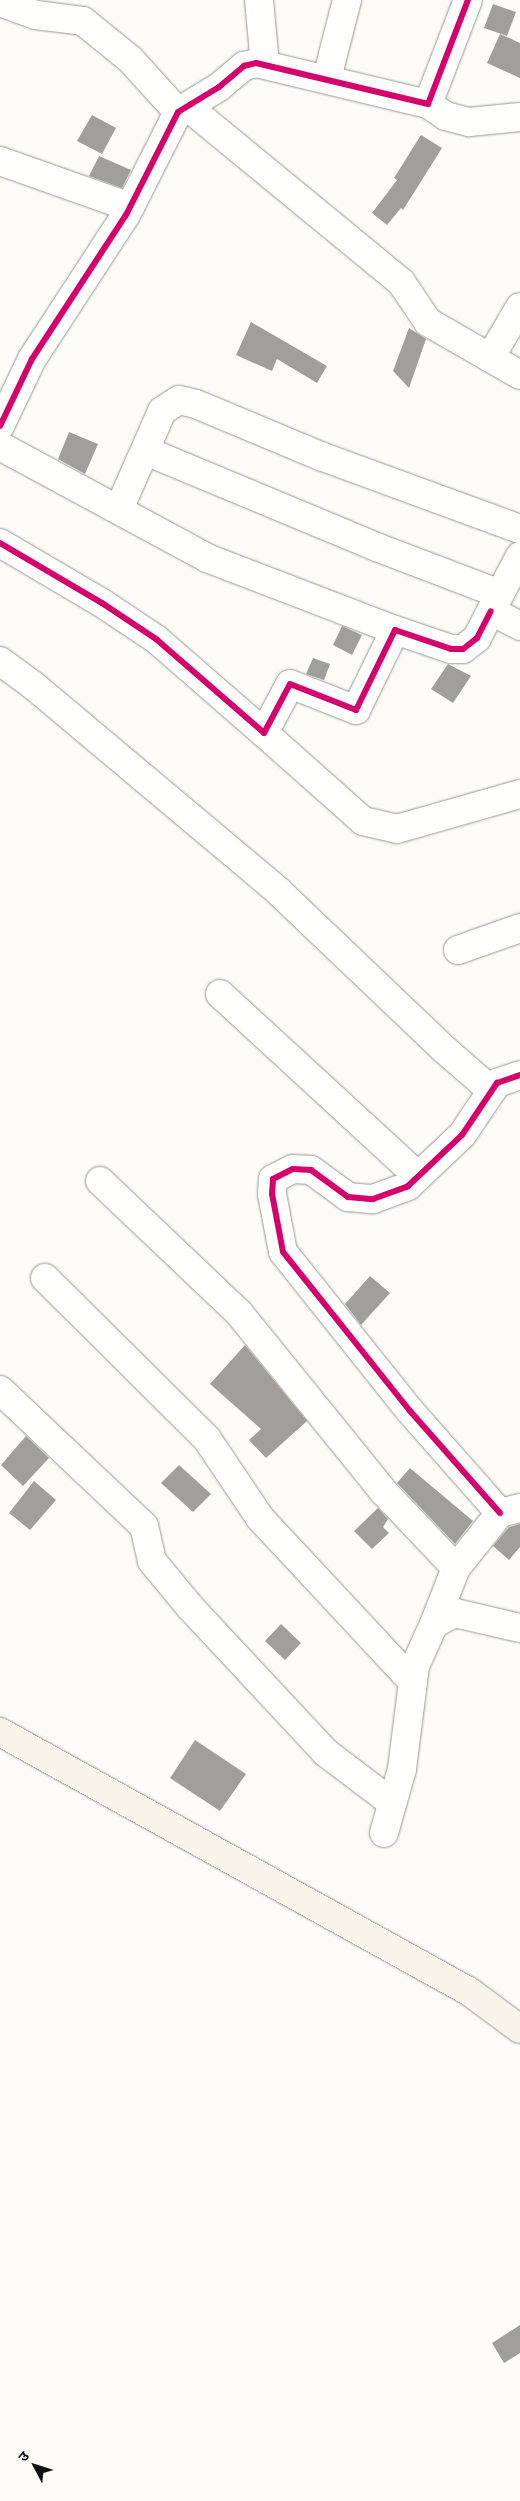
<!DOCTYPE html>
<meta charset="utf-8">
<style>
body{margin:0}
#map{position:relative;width:520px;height:2501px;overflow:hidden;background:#fdfcf7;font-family:"IBM Plex Serif","Noto Sans Devanagari",serif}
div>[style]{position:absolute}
.building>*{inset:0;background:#a19f9c}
.roads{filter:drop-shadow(0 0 1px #979795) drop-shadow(0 0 1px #979795)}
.street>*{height:28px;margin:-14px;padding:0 14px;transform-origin:14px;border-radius:14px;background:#fffffe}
.secondary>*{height:28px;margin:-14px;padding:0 14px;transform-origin:14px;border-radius:14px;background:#f6f4eb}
.cycleway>*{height:6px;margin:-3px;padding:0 3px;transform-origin:3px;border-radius:3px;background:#d6006c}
span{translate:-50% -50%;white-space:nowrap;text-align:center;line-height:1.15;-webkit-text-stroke:5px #fff;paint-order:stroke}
.north{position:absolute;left:10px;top:2441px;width:50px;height:50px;-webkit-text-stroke:4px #fff;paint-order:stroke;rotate:310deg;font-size:14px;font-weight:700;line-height:20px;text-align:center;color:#111}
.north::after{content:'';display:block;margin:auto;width:18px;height:22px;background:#111;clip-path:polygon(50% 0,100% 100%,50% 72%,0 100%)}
</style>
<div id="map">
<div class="building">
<i style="clip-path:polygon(493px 4px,516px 12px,507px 36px,484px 28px)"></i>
<i style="clip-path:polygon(500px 34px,520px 43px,520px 78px,487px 63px)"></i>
<i style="clip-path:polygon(92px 115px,116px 128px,102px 154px,77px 141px)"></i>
<i style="clip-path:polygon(421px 135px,442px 148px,403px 210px,401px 208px,387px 225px,372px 213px,397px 180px,394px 178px)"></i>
<i style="clip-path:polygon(99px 156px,131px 170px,122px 188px,89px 176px)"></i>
<i style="clip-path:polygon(251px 322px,327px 366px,317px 383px,277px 359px,272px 371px,236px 355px)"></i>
<i style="clip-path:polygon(409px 328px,426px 339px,409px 388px,393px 371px)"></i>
<i style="clip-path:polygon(69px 432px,98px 444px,85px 474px,58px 459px)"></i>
<i style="clip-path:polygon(342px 626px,362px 635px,352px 655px,333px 645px)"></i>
<i style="clip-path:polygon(313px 658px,330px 664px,324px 680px,306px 674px)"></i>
<i style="clip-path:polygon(448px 664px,471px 676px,453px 703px,431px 689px)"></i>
<i style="clip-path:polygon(370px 1276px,390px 1293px,361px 1325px,345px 1304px)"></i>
<i style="clip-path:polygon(245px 1345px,307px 1421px,266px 1458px,249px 1440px,261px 1429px,210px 1384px)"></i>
<i style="clip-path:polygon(26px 1436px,49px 1458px,23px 1486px,1px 1465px)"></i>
<i style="clip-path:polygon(179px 1465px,211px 1494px,193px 1512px,161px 1483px)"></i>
<i style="clip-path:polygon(410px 1468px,473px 1521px,455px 1544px,397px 1483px)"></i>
<i style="clip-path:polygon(34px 1481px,56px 1500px,30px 1530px,9px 1513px)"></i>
<i style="clip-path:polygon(378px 1508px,388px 1519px,383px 1527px,389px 1533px,372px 1549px,354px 1531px)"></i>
<i style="clip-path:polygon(520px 1524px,520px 1547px,509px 1560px,493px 1546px,509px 1527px)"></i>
<i style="clip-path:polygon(281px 1624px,301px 1643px,285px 1660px,265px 1641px)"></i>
<i style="clip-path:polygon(195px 1740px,246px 1774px,220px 1811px,170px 1778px)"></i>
<i style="clip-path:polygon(520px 2325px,520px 2353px,504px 2363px,492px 2343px)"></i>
</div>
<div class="roads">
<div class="street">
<i style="left:259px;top:0;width:65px;rotate:84.7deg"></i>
<i style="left:0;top:2px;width:38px;rotate:20deg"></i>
<i style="left:36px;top:15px;width:47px;rotate:7.3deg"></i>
<i style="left:83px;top:21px;width:60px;rotate:39deg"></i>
<i style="left:130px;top:59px;width:72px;rotate:47.8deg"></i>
<i style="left:327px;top:78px;width:81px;rotate:-75.6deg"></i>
<i style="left:428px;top:104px;width:22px;rotate:34deg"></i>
<i style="left:446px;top:116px;width:24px;rotate:15deg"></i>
<i style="left:469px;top:122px;width:51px;rotate:-5.6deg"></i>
<i style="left:188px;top:107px;width:276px;rotate:39.4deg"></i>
<i style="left:401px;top:282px;width:48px;rotate:56deg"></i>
<i style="left:428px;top:322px;width:106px;rotate:29.9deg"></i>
<i style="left:0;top:161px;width:138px;rotate:19.5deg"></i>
<i style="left:490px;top:358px;width:59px;rotate:-59.5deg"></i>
<i style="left:0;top:426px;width:74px;rotate:-64.5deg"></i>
<i style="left:32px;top:359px;width:172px;rotate:-56.9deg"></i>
<i style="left:126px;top:215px;width:115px;rotate:-63.2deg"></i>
<i style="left:178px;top:112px;width:48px;rotate:-31.4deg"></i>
<i style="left:219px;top:87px;width:33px;rotate:-40deg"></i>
<i style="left:244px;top:66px;width:12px;rotate:-14deg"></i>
<i style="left:256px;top:63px;width:177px;rotate:13.4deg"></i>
<i style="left:428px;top:104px;width:111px;rotate:-69deg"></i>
<i style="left:0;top:446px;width:235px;rotate:28.4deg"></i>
<i style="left:207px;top:558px;width:201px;rotate:21deg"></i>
<i style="left:146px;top:451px;width:252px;rotate:22.6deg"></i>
<i style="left:379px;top:548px;width:129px;rotate:20.8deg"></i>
<i style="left:119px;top:509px;width:107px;rotate:-66.3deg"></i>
<i style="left:162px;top:411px;width:20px;rotate:-33deg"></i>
<i style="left:179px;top:400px;width:17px;rotate:13deg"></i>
<i style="left:196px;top:404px;width:138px;rotate:22.7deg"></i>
<i style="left:323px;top:457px;width:210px;rotate:20.1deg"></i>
<i style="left:0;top:543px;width:118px;rotate:30.5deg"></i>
<i style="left:102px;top:603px;width:65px;rotate:33.7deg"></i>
<i style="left:156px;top:639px;width:143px;rotate:41deg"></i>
<i style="left:264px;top:733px;width:55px;rotate:-62deg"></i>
<i style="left:290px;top:684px;width:71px;rotate:21.5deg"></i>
<i style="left:356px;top:710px;width:89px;rotate:-64deg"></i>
<i style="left:395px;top:630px;width:59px;rotate:18.7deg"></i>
<i style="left:451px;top:649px;width:12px"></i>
<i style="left:463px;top:649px;width:18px;rotate:-38deg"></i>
<i style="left:477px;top:638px;width:30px;rotate:-63deg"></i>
<i style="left:520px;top:556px;width:62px;rotate:117.8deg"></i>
<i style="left:491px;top:611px;width:33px;rotate:27deg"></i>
<i style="left:0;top:661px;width:42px;rotate:36.3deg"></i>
<i style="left:34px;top:686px;width:319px;rotate:40deg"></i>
<i style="left:278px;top:891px;width:231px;rotate:43.6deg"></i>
<i style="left:445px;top:1050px;width:62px;rotate:41.1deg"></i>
<i style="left:264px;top:733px;width:132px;rotate:41.6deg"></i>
<i style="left:363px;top:821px;width:35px;rotate:13deg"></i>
<i style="left:397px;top:829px;width:128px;rotate:-15.9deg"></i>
<i style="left:458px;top:950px;width:66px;rotate:-19.5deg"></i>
<i style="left:220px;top:994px;width:269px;rotate:42.6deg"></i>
<i style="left:100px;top:1181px;width:192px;rotate:43.5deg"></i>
<i style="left:239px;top:1313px;width:229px;rotate:51deg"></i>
<i style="left:383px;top:1491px;width:106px;rotate:46.5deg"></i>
<i style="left:45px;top:1278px;width:228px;rotate:44.8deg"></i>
<i style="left:207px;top:1439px;width:95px;rotate:56.1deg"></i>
<i style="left:260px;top:1518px;width:224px;rotate:47deg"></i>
<i style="left:0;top:1390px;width:198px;rotate:43.4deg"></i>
<i style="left:144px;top:1526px;width:36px;rotate:77deg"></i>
<i style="left:152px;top:1561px;width:60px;rotate:50.4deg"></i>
<i style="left:190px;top:1607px;width:198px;rotate:47deg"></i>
<i style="left:325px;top:1752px;width:83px;rotate:37.1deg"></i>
<i style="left:500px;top:1513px;width:136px;rotate:-131.4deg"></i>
<i style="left:410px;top:1411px;width:203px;rotate:-128.6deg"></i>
<i style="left:283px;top:1252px;width:59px;rotate:-100.7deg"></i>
<i style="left:272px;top:1194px;width:15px;rotate:-86deg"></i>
<i style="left:273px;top:1179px;width:22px;rotate:-27deg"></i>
<i style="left:293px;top:1169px;width:18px;rotate:3deg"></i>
<i style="left:311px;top:1170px;width:46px;rotate:36.1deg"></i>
<i style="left:348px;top:1197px;width:25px;rotate:5deg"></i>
<i style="left:373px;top:1199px;width:37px;rotate:-20deg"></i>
<i style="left:408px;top:1186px;width:74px;rotate:-43.4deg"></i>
<i style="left:462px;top:1135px;width:63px;rotate:-56.1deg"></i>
<i style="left:497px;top:1083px;width:24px;rotate:-19deg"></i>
<i style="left:434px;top:1624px;width:60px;rotate:-68.6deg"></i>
<i style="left:456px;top:1568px;width:70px;rotate:-51.3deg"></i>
<i style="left:500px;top:1513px;width:21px;rotate:-14deg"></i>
<i style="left:384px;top:1833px;width:66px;rotate:-74.3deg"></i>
<i style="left:402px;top:1769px;width:104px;rotate:-82.8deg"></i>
<i style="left:415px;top:1666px;width:46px;rotate:-65.7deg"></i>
<i style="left:434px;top:1624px;width:24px;rotate:-28deg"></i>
<i style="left:455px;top:1613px;width:67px;rotate:13deg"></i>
</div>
<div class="secondary">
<i style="left:0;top:1732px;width:537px;rotate:28.95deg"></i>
<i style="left:470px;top:1992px;width:62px;rotate:36.5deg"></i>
</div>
</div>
<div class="cycleway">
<i style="left:0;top:426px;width:74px;rotate:-64.5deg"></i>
<i style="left:32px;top:359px;width:172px;rotate:-56.9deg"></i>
<i style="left:126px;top:215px;width:115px;rotate:-63.2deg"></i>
<i style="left:178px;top:112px;width:48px;rotate:-31.4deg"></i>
<i style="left:219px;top:87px;width:33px;rotate:-40deg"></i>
<i style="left:244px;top:66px;width:12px;rotate:-14deg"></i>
<i style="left:256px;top:63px;width:177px;rotate:13.4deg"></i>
<i style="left:428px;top:104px;width:111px;rotate:-69deg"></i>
<i style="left:0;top:543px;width:118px;rotate:30.5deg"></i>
<i style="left:102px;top:603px;width:65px;rotate:33.7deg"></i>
<i style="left:156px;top:639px;width:143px;rotate:41deg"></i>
<i style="left:264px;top:733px;width:55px;rotate:-62deg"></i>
<i style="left:290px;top:684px;width:71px;rotate:21.5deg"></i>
<i style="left:356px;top:710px;width:89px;rotate:-64deg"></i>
<i style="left:395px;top:630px;width:59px;rotate:18.7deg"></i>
<i style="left:451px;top:649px;width:12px"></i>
<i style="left:463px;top:649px;width:18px;rotate:-38deg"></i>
<i style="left:477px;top:638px;width:30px;rotate:-63deg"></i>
<i style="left:500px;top:1513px;width:136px;rotate:-131.4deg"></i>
<i style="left:410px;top:1411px;width:203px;rotate:-128.6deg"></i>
<i style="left:283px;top:1252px;width:59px;rotate:-100.7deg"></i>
<i style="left:272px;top:1194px;width:15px;rotate:-86deg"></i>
<i style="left:273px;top:1179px;width:22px;rotate:-27deg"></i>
<i style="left:293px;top:1169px;width:18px;rotate:3deg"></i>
<i style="left:311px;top:1170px;width:46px;rotate:36.1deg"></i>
<i style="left:348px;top:1197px;width:25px;rotate:5deg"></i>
<i style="left:373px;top:1199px;width:37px;rotate:-20deg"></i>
<i style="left:408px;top:1186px;width:74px;rotate:-43.4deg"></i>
<i style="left:462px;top:1135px;width:63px;rotate:-56.1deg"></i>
<i style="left:497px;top:1083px;width:24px;rotate:-19deg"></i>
</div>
<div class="north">उ</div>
</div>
